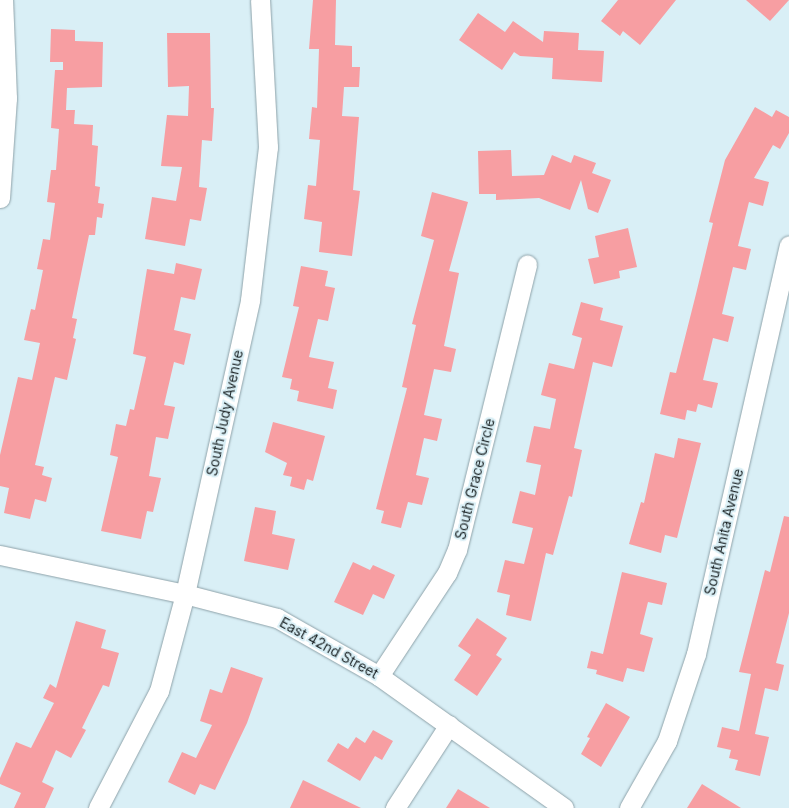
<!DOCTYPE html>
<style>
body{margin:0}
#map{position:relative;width:789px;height:808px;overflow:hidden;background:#d9eff6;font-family:Inter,sans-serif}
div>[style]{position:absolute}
.building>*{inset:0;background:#f79ea2}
.roads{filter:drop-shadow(0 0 1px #8ea2a9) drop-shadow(0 0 1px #8ea2a9)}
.street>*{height:19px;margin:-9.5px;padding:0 9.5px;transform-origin:9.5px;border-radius:9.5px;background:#fff}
span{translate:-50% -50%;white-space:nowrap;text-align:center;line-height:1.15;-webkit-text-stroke:4px #d9eff6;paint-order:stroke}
.street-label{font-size:14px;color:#1c2426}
</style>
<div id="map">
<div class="building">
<i style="clip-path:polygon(313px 0,336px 0,335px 45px,352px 46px,352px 67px,360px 67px,359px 87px,344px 87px,342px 116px,359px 117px,353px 190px,360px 191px,352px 256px,319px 252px,322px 222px,304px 219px,308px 185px,316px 186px,320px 140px,309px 139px,312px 107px,317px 108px,319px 49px,309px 49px)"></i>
<i style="clip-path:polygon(618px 0,676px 0,640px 45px,623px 31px,620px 36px,601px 21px)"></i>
<i style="clip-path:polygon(746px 0,789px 0,770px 21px)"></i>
<i style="clip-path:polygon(478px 13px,505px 32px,513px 21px,543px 42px,544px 31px,579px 33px,578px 50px,604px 51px,602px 82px,552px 79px,553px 58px,520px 56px,514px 52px,502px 70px,459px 40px)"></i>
<i style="clip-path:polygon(51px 29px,75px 30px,75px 41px,103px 42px,102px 87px,67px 88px,66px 110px,75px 110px,74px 124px,93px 125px,92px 145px,98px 146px,95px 186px,100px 187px,98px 203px,104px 204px,102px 218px,97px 217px,95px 235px,89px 235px,72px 318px,77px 319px,73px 338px,76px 339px,67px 380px,55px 377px,35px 465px,44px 467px,42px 475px,52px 478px,46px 502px,35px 499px,30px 519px,4px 513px,9px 488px,0 486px,0 455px,18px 377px,32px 380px,40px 343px,24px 340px,31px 309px,35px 310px,43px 270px,37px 269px,43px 239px,50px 240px,55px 203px,47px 202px,51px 170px,56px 170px,59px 129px,51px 128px,55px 70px,63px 70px,63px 62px,50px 62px)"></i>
<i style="clip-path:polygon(167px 33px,210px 33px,211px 108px,214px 108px,212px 141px,202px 140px,199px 187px,207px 188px,201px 221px,190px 219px,185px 246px,145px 239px,152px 197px,176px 201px,182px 167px,161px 166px,167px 115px,188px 116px,189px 86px,168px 87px)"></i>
<i style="clip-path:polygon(755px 107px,772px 117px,776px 110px,789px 117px,789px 133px,780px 149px,773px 145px,754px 178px,769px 182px,763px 206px,749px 202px,738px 246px,751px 249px,746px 270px,733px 267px,722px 314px,734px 317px,728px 342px,713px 338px,703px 380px,718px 383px,712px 408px,698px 404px,696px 412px,687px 410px,685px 420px,660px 414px,670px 372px,676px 373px,696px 294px,713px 223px,709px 222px,725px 160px)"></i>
<i style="clip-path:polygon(511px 150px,512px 176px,544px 175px,552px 155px,571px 163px,574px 155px,596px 163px,592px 173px,611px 180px,598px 213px,588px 209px,581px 180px,570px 210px,539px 198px,496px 200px,496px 194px,479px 194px,478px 151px)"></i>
<i style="clip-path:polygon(432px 192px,468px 202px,449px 271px,459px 273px,444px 346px,456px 349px,451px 372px,434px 369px,424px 415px,442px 419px,437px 441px,424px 438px,416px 475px,429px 478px,422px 505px,408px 502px,401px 528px,381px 523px,384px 511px,376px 509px,407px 388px,402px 387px,416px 325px,412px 324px,434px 240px,421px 236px)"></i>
<i style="clip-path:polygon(628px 228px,637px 267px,619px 271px,620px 278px,594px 284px,588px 259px,599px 257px,595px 236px)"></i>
<i style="clip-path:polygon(176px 263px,202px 269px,195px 300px,181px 297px,174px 330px,191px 334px,184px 365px,174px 362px,164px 405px,175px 407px,168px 439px,156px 437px,149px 476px,161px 478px,153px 512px,147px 511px,141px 539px,101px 531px,118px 457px,110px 455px,116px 424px,126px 426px,130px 409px,134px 410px,146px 357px,133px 354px,147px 269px,174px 274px)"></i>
<i style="clip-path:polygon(301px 266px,328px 271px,325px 286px,335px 288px,328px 321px,318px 319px,309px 357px,334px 362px,328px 388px,337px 390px,333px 409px,297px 401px,299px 391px,290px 389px,292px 379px,282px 377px,299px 307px,293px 306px)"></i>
<i style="clip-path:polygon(581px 302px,603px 308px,600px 320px,623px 326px,612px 367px,593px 362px,574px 448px,582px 450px,572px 497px,569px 496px,553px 555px,546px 553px,531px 621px,506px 615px,510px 595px,497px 592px,505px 560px,524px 564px,533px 528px,512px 523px,520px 491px,535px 495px,541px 465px,526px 462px,534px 426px,550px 429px,556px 399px,541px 395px,549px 363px,574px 369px,582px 338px,572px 335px)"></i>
<i style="clip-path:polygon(273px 422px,325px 436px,313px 481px,307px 479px,304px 490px,290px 486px,292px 477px,283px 475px,287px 463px,265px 452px)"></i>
<i style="clip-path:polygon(678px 438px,701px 443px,677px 538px,665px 535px,661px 553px,629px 544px,641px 502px,644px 503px,655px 453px,674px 458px)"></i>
<i style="clip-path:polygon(255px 507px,276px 511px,272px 534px,295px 539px,288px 570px,244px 561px)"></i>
<i style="clip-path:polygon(784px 516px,789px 517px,789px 613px,776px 663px,784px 665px,778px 691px,765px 688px,755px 734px,769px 737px,760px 776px,735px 770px,738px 760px,729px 758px,731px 750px,717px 747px,722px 727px,739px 731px,751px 674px,739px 672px,765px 570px,770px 572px)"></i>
<i style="clip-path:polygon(353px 562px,370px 570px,373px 565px,395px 575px,384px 599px,373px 594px,363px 615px,334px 602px)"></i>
<i style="clip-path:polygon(622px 572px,667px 583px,662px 605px,648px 602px,640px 634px,653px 638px,644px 672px,627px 668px,623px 682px,596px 674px,597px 670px,587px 668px,591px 651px,603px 654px)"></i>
<i style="clip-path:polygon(477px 618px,507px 638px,496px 655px,502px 659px,477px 696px,454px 680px,471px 655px,458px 646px)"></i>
<i style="clip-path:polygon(76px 621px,106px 630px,101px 648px,119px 653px,109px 687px,103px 685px,82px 728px,86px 730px,71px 758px,56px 750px,42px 782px,54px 788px,45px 808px,14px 808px,21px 793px,0 784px,0 778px,16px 742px,31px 748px,54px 703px,43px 698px,50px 684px,56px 688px)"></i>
<i style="clip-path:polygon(231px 667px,263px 678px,247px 723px,215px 790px,200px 784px,195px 795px,168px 782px,182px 752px,196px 758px,212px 725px,200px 721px,210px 689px,222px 693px)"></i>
<i style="clip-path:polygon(606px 703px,630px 717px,601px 767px,581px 754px,590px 738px,587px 737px)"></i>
<i style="clip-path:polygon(373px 730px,393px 741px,382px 760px,375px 756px,360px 781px,327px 761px,338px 743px,348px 749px,356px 737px,365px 743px)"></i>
<i style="clip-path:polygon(303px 780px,361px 808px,290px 808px)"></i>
<i style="clip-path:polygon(702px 784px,741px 808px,687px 808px)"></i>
<i style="clip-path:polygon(458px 789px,490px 808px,446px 808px)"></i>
</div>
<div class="roads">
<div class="street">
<i style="left:0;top:198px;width:100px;rotate:-86deg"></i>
<i style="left:7px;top:98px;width:98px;rotate:-92.3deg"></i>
<i style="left:0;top:555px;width:189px;rotate:11.9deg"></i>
<i style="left:185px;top:594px;width:95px;rotate:14.6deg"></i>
<i style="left:277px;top:618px;width:117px;rotate:29.6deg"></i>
<i style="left:379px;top:676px;width:227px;rotate:35.5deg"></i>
<i style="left:379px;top:676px;width:123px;rotate:-56.6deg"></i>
<i style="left:447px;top:573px;width:25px;rotate:-67deg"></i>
<i style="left:457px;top:550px;width:294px;rotate:-76.2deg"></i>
<i style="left:98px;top:808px;width:132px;rotate:-62.5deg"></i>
<i style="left:159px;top:691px;width:100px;rotate:-75deg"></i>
<i style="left:185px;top:594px;width:301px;rotate:-77.5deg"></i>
<i style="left:250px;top:300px;width:154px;rotate:-83.3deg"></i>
<i style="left:268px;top:147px;width:147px;rotate:-93.1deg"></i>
<i style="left:395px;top:808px;width:99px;rotate:-57deg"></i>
<i style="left:629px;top:808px;width:77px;rotate:-60.4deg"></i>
<i style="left:667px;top:741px;width:92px;rotate:-71.6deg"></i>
<i style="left:696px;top:654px;width:419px;rotate:-77.2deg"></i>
</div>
</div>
<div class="street-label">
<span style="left:225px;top:413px;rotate:-78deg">South Judy Avenue</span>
<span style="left:475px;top:479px;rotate:-76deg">South Grace Circle</span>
<span style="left:724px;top:532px;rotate:-77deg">South Anita Avenue</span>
<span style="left:329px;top:648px;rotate:29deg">East 42nd Street</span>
</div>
</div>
